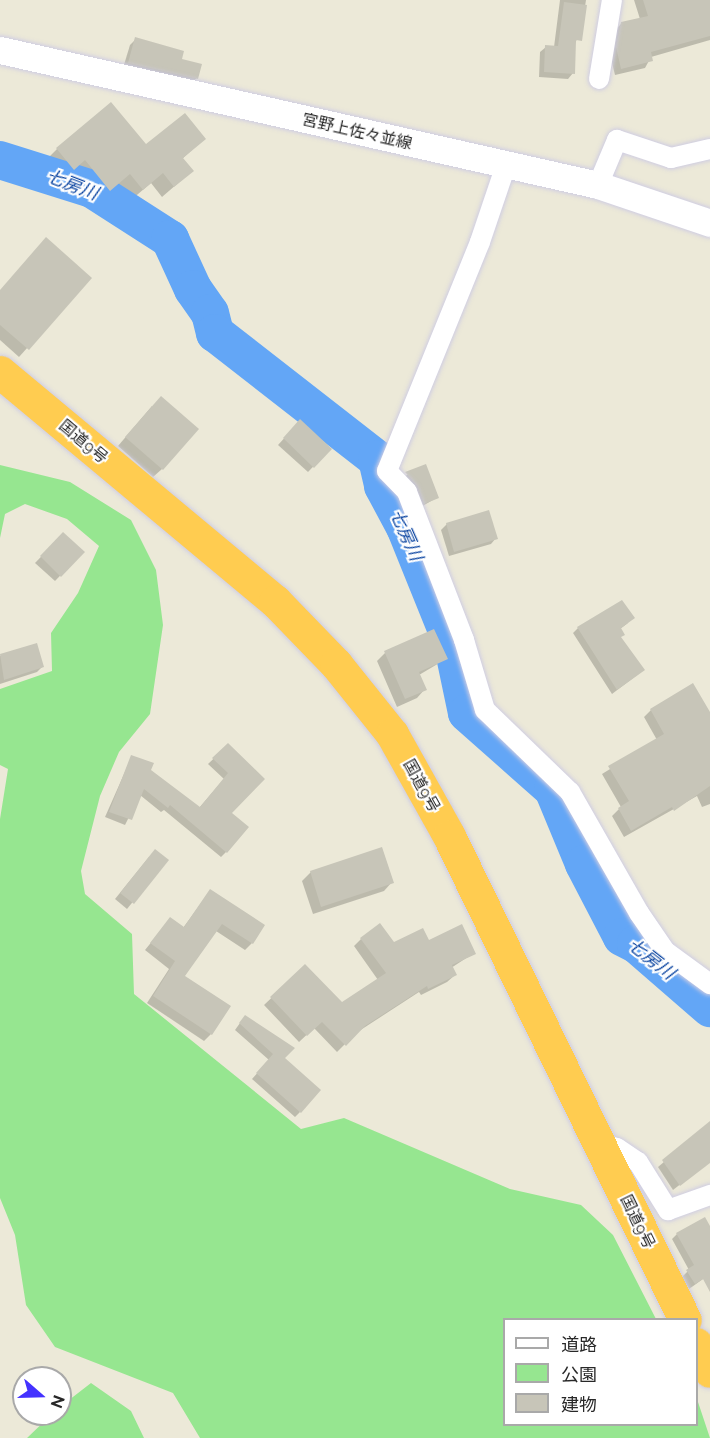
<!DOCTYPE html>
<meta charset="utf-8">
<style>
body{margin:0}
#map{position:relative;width:710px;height:1438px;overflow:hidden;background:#ece9d8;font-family:Raleway,"Noto Sans JP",sans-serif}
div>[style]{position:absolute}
.green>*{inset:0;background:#96e690}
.shadow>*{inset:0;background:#0003}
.river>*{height:38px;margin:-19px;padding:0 19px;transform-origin:19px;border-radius:19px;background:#63a6f6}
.building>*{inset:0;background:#c7c5b8}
.roads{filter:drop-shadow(0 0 2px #cfcde2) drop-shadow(0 0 2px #cfcde2)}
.street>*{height:20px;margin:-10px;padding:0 10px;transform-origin:10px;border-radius:10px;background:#fff}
.secondary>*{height:27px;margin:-13.5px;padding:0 13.5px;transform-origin:13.5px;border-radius:13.5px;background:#fff}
.highway>*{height:33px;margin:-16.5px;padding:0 16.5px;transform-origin:16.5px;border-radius:16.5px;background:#ffcc50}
span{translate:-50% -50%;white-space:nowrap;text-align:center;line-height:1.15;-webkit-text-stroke:4.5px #fff;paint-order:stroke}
.street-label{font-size:16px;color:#282828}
.water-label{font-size:18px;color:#05409f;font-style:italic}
.legend{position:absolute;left:503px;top:1318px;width:195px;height:108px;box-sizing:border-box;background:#fff;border:2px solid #a9a9a9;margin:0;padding:8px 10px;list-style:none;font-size:18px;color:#282828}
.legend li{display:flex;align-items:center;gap:12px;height:30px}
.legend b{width:30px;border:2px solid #a9a9a9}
.north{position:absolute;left:12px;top:1366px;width:60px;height:60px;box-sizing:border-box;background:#fff;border:2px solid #a9a9a9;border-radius:50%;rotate:110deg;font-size:16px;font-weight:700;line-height:24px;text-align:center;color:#282828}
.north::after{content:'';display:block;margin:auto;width:21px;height:27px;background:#4432ff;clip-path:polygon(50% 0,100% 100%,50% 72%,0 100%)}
</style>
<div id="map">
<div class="green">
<i style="clip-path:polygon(0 465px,70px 482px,131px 520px,156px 570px,163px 625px,150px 714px,119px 752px,100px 796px,81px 871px,85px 894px,132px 934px,134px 994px,301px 1129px,344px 1118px,510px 1189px,581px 1205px,613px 1235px,656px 1319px,504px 1320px,504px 1424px,696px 1424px,697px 1399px,710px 1438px,200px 1438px,173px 1393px,55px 1347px,26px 1305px,15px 1235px,0 1198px,0 819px,8px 769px,0 765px,0 689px,52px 671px,51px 633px,78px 593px,99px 546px,67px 519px,25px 504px,5px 514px,0 538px)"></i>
<i style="clip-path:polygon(91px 1383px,131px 1411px,144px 1438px,27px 1438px,52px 1414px,60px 1414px,60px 1407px)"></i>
</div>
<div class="shadow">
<i style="clip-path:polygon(560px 0,586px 0,582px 26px,575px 44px,573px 73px,568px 79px,539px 77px,540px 52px,546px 47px,554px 47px)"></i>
<i style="clip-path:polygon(634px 0,710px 0,710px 40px,651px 57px,645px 68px,615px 75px,610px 55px,614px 31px,621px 24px,640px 19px)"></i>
<i style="clip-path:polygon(136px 39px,180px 60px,197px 78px,191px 83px,123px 68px,130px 45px)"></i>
<i style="clip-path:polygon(204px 139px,182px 159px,192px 171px,162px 197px,151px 183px,131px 200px,118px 184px,98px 201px,73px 170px,62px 180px,46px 160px,57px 149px,146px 147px)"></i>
<i style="clip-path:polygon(90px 278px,19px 357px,0 340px,0 291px)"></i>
<i style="clip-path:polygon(152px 406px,162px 469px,153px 477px,118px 446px)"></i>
<i style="clip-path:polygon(300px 421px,330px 449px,308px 472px,278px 445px)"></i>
<i style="clip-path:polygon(425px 465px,438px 497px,419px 508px,400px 479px)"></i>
<i style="clip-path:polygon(447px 524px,496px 538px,491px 544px,449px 556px,441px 530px)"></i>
<i style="clip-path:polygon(63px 534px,83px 552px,55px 581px,35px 563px)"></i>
<i style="clip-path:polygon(628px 623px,620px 629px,620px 638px,637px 675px,612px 694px,573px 633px,578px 628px)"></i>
<i style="clip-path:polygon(36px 644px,43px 666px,37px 672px,0 684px,0 656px)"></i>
<i style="clip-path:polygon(385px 653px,446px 659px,419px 675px,425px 689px,417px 698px,397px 707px,377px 661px)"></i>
<i style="clip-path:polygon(651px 710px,710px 715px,710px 804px,702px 807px,697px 796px,624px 837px,612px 816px,621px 807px,602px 774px,657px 740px,644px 717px)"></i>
<i style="clip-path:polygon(228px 745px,230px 813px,226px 852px,221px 857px,164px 810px,161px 812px,140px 795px,125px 825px,105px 817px,132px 756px,199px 808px,224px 779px,208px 764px)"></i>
<i style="clip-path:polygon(149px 857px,167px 860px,127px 909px,115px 899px)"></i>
<i style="clip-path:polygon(311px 872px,392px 882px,384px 891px,313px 914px,302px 881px)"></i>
<i style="clip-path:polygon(210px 891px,252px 943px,245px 950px,216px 931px,183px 976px,211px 1034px,204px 1041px,147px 1003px,169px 969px,145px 950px,170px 919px,183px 928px)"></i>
<i style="clip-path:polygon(361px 939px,393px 944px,429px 942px,474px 953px,451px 968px,455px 975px,447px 982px,421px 995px,419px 992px,356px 1033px,337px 1052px,314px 1028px,299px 1042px,264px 1005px,305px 966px,342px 1004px,378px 980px,354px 946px)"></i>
<i style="clip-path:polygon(240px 1023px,283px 1058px,300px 1112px,295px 1117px,252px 1079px,269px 1060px,235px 1030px)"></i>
<i style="clip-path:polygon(710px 1123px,710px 1161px,673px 1190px,658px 1167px)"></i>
<i style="clip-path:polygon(710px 1229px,710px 1274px,689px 1289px,682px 1277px,689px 1270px,672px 1239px,677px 1234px)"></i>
</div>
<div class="river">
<i style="left:0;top:160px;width:96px;rotate:17.5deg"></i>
<i style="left:92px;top:189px;width:93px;rotate:32.7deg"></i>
<i style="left:170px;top:239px;width:55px;rotate:65.3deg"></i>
<i style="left:193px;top:289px;width:29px;rotate:55deg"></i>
<i style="left:210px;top:313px;width:21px;rotate:76deg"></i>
<i style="left:215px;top:333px;width:205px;rotate:37.9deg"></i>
<i style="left:377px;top:459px;width:28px;rotate:77deg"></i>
<i style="left:383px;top:486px;width:47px;rotate:61.8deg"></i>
<i style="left:405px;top:527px;width:128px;rotate:68deg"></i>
<i style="left:453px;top:646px;width:68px;rotate:78.2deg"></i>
<i style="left:467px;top:713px;width:115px;rotate:41.5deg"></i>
<i style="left:553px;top:789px;width:81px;rotate:67.5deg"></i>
<i style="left:584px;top:864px;width:82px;rotate:62.5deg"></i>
<i style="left:622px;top:937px;width:16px;rotate:27deg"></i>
<i style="left:636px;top:944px;width:98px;rotate:40.9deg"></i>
</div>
<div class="building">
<i style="clip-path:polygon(643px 0,710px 0,710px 36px,651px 52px,653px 61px,621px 69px,616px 47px,621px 22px,648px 16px)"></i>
<i style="clip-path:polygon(564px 2px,587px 5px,582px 41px,576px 40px,575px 74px,544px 72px,545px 45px,558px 46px)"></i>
<i style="clip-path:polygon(135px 37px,184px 51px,182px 59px,202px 64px,198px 79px,128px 63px)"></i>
<i style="clip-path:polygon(111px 102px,146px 144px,185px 113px,206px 139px,183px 158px,194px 171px,174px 187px,163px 173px,143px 190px,130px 174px,110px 191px,85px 160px,74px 170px,56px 148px)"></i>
<i style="clip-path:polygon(46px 237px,92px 278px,29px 350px,0 325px,0 290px)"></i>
<i style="clip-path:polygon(161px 396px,199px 429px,163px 470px,125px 437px)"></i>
<i style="clip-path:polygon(300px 419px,332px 449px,314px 468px,283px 438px)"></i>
<i style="clip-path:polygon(426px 464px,439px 498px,424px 504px,418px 487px,405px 472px)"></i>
<i style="clip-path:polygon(489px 510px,498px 539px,454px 552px,446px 523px)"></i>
<i style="clip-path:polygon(63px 532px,85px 552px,61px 577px,40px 556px)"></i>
<i style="clip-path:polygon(622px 600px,635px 618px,621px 628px,625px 635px,621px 637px,645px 670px,617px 690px,577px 627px)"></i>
<i style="clip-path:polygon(434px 629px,448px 659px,419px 672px,427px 690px,405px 699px,384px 651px)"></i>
<i style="clip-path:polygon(37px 643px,44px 667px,4px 680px,0 654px)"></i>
<i style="clip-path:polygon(693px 683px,710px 712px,710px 786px,674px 811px,672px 807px,631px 831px,618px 808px,629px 801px,608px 766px,664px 734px,650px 709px)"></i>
<i style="clip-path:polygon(228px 743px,265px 779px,232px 813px,249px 827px,227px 853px,170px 805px,168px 808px,144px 789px,132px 820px,109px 812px,131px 755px,154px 763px,151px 770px,200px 807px,228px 773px,212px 758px)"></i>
<i style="clip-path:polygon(382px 847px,394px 883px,321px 907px,310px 871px)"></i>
<i style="clip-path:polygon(155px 849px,169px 860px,134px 904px,120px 893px)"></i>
<i style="clip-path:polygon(210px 889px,265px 925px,253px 944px,222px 924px,185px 976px,231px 1006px,212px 1035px,153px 996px,175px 961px,150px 943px,170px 917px,184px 927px)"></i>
<i style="clip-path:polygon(380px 923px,394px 942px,423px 928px,429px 940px,462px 924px,476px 954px,452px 965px,457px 975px,428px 989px,427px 986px,365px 1026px,346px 1046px,322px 1022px,307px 1036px,270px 997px,305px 964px,342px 1002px,386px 973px,360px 938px)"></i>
<i style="clip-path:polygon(245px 1015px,295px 1048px,285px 1058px,321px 1090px,301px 1113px,256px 1073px,273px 1054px,239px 1023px)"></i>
<i style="clip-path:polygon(710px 1121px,710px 1163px,680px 1186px,662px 1160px)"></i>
<i style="clip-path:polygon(705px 1217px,710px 1226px,710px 1292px,703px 1279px,695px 1284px,686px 1270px,694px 1265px,676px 1233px)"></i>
</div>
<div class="roads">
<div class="street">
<i style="left:599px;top:79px;width:80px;rotate:-80.7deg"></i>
<i style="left:506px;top:165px;width:81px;rotate:108.7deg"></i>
<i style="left:480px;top:242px;width:247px;rotate:112.1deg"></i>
<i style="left:387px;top:471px;width:29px;rotate:46deg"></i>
<i style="left:407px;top:492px;width:159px;rotate:68.9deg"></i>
<i style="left:464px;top:640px;width:73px;rotate:73.3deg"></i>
<i style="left:485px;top:710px;width:118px;rotate:44deg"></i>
<i style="left:570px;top:792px;width:139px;rotate:60.3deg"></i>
<i style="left:639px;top:913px;width:46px;rotate:55.6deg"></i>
<i style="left:665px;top:951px;width:56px;rotate:36.3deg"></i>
<i style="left:598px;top:185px;width:49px;rotate:-67.1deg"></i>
<i style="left:617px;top:140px;width:57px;rotate:18.4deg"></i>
<i style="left:671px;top:158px;width:40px;rotate:-13deg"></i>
<i style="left:598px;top:1142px;width:20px;rotate:18deg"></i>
<i style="left:617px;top:1148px;width:25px;rotate:34deg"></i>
<i style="left:638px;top:1162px;width:57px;rotate:58deg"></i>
<i style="left:668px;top:1210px;width:45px;rotate:-19.7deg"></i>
</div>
<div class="secondary">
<i style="left:0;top:50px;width:613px;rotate:12.72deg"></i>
<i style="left:598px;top:185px;width:118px;rotate:18.7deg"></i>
</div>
<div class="highway">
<i style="left:0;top:372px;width:358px;rotate:39.8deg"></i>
<i style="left:275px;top:601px;width:88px;rotate:45.9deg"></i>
<i style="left:336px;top:664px;width:90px;rotate:51.3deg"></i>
<i style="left:392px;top:734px;width:117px;rotate:60.8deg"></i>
<i style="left:449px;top:836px;width:538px;rotate:64.01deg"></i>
<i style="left:696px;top:1344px;width:30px;rotate:63deg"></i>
</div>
</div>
<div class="street-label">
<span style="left:357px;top:132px;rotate:13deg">宮野上佐々並線</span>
<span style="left:83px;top:442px;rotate:40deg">国道9号</span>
<span style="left:421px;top:786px;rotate:61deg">国道9号</span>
<span style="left:637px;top:1222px;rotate:64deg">国道9号</span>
</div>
<div class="water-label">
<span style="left:72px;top:185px;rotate:21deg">七房川</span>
<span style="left:406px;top:535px;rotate:66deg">七房川</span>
<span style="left:651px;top:959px;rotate:38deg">七房川</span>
</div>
<ul class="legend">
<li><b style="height:8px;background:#fff"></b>道路</li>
<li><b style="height:16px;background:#96e690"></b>公園</li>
<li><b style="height:16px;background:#c7c5b8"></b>建物</li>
</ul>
<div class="north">N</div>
</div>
